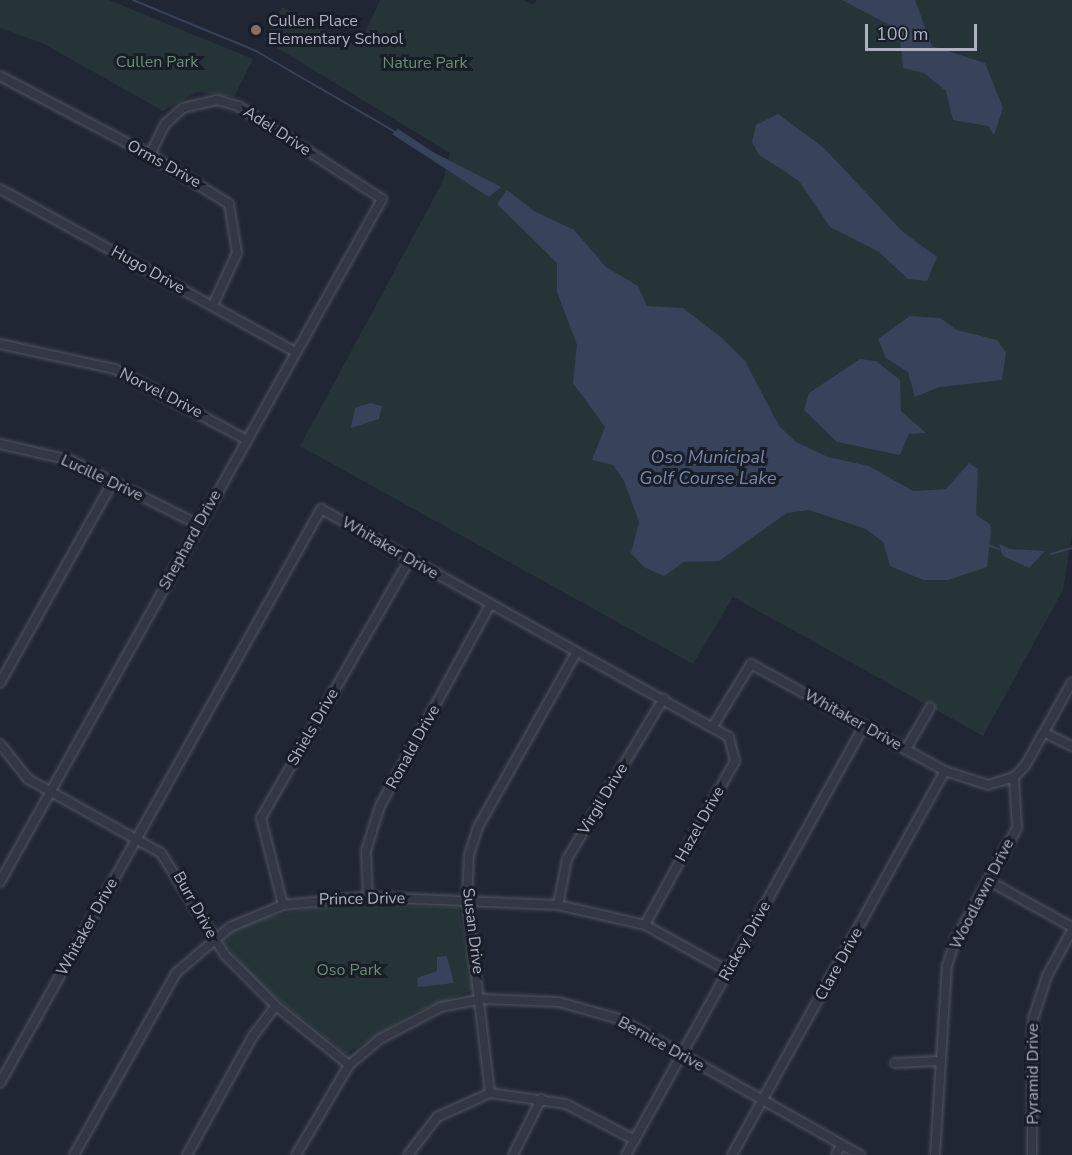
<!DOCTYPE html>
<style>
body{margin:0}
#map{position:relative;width:1072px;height:1155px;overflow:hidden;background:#202633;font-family:"Nunito Sans",sans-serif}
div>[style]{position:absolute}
.green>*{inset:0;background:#253437}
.water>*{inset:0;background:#37425b}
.stream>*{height:2px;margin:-1px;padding:0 1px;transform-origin:1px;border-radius:1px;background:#37425b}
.roads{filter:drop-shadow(0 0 2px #515562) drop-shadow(0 0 2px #515562)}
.minor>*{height:8px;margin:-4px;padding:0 4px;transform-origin:4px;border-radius:4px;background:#333844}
.dots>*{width:16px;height:16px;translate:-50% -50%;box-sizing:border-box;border:3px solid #191d28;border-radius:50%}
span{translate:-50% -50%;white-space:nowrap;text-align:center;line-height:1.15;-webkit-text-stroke:6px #191d28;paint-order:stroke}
.poi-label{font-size:16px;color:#adb2c1}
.left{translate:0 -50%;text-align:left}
.park-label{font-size:16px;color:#688f76}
.street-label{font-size:16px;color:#adb2c1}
.water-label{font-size:18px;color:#7886a8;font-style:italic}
.scale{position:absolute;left:865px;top:24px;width:112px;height:27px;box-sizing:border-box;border:3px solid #adb2c1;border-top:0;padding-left:8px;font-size:18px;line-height:21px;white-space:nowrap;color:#adb2c1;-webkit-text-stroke:4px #191d28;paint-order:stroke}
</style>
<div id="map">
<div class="green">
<i style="clip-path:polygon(0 0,109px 0,253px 59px,234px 97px,197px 92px,163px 111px,42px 43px,0 28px)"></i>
<i style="clip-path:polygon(380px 0,524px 0,533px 5px,537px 0,1072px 0,1072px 534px,1063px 590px,983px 736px,733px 597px,693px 664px,300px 446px,443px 181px,450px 153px,264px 40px,282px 7px,358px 47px)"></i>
<i style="clip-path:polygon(335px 904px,459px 907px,474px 990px,413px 1013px,346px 1054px,255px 980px,225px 944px,229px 933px,259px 918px)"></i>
</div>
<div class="water">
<i style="clip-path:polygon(842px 0,915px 0,932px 46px,985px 63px,1003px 108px,994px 135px,988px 126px,953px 120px,946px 91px,924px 73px,903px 68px,899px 30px)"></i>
<i style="clip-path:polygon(778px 114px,824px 148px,903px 232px,937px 257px,927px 281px,908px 279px,879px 252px,830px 227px,799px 181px,759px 155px,752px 142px,756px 125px)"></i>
<i style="clip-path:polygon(398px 129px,433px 152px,501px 187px,489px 197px,392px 134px)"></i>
<i style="clip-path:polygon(507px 190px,534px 211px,574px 230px,606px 267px,638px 286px,647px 306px,683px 308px,722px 338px,745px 361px,779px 426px,796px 442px,828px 457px,869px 466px,913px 491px,946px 489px,969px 463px,978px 469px,976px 515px,990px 524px,991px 532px,987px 567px,948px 580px,923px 580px,890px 566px,883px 542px,866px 529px,809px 510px,787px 513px,719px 561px,684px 562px,664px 576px,644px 567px,631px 553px,639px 522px,624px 481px,613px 465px,592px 460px,605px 427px,573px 383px,577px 345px,557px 292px,557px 263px,497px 204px)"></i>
<i style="clip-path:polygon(910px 316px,940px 318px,957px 330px,997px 340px,1006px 353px,1002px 380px,939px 387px,915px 397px,908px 372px,886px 358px,878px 339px)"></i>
<i style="clip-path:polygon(860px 359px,876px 361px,900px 380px,901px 411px,926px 433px,909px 434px,900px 455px,837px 442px,804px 410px,809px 393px)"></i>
<i style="clip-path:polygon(370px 403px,382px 406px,379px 419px,351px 428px,355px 408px)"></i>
<i style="clip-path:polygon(999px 544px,1010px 549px,1045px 551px,1029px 568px,1003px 556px)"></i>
<i style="clip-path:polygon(447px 956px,454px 983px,418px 987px,417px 978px,437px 971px,437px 957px)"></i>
</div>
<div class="stream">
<i style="left:133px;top:0;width:133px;rotate:22.5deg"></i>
<i style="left:256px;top:51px;width:161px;rotate:30.2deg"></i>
<i style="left:985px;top:544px;width:15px;rotate:20deg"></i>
<i style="left:1051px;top:554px;width:22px;rotate:-16deg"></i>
</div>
<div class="roads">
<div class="minor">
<i style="left:0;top:76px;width:170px;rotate:27.8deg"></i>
<i style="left:150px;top:155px;width:93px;rotate:31.8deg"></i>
<i style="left:229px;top:204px;width:50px;rotate:80.7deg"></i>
<i style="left:237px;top:253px;width:57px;rotate:114.8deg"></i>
<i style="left:0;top:189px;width:337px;rotate:28.9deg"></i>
<i style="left:0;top:344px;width:118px;rotate:12.3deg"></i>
<i style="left:115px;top:369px;width:150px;rotate:28.3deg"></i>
<i style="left:0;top:444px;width:72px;rotate:12.9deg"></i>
<i style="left:70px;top:460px;width:144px;rotate:26.7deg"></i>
<i style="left:0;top:683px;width:231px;rotate:-60.7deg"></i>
<i style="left:713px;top:726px;width:73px;rotate:-58.5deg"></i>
<i style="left:751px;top:664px;width:222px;rotate:28.9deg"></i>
<i style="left:945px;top:771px;width:45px;rotate:18deg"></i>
<i style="left:988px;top:785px;width:27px;rotate:-17deg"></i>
<i style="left:1014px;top:777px;width:16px;rotate:-45deg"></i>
<i style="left:1025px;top:766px;width:96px;rotate:-60.8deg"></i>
<i style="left:1045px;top:733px;width:30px;rotate:26deg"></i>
<i style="left:0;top:744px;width:45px;rotate:51.3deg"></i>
<i style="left:28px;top:779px;width:152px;rotate:29.1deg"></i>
<i style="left:161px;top:853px;width:120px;rotate:57.9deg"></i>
<i style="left:225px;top:955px;width:72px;rotate:45deg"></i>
<i style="left:276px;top:1006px;width:94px;rotate:38.9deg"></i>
<i style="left:906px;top:749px;width:48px;rotate:-59.7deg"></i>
<i style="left:989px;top:881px;width:95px;rotate:29deg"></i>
<i style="left:0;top:882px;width:783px;rotate:-60.78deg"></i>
<i style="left:382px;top:199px;width:171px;rotate:-147.1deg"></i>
<i style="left:238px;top:106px;width:22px;rotate:-164deg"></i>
<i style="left:217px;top:100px;width:35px;rotate:167deg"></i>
<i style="left:183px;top:108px;width:24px;rotate:138deg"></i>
<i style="left:165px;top:124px;width:34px;rotate:116deg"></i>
<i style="left:368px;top:897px;width:46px;rotate:-92.5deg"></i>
<i style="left:366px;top:851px;width:47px;rotate:-72.7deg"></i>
<i style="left:380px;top:806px;width:229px;rotate:-61.3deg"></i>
<i style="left:283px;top:905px;width:90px;rotate:-104.2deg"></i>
<i style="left:261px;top:818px;width:299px;rotate:-60.1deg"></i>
<i style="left:558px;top:905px;width:47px;rotate:-78.9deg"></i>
<i style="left:567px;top:859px;width:187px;rotate:-59deg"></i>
<i style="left:895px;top:1063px;width:44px;rotate:-2.6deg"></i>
<i style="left:0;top:1083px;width:658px;rotate:-60.78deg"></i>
<i style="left:321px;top:509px;width:467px;rotate:29.2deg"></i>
<i style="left:729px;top:737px;width:25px;rotate:76deg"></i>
<i style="left:735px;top:761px;width:187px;rotate:118.8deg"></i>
<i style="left:490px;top:1093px;width:193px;rotate:-96.8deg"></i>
<i style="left:467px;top:901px;width:46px;rotate:-87.5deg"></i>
<i style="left:469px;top:855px;width:29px;rotate:-72deg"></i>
<i style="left:478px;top:827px;width:200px;rotate:-60.6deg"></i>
<i style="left:74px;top:1155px;width:209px;rotate:-60.7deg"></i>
<i style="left:176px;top:973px;width:71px;rotate:-40.4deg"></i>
<i style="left:230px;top:927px;width:57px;rotate:-22.5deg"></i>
<i style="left:283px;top:905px;width:85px;rotate:-5.4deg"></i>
<i style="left:368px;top:897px;width:190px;rotate:2.4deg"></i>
<i style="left:558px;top:905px;width:89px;rotate:12.9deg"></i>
<i style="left:645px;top:925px;width:95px;rotate:29deg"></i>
<i style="left:187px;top:1155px;width:136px;rotate:-61deg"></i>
<i style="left:253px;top:1036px;width:38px;rotate:-53deg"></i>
<i style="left:296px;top:1155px;width:104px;rotate:-59.5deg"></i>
<i style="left:349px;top:1065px;width:40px;rotate:-40deg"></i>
<i style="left:380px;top:1039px;width:69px;rotate:-27.7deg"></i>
<i style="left:441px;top:1007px;width:43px;rotate:-10.8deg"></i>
<i style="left:483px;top:999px;width:76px;rotate:2.3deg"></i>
<i style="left:559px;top:1002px;width:62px;rotate:15.8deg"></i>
<i style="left:619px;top:1019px;width:277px;rotate:29.4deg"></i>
<i style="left:408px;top:1155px;width:48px;rotate:-52.7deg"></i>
<i style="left:437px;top:1117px;width:58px;rotate:-24.4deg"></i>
<i style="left:490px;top:1093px;width:77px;rotate:8.2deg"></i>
<i style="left:566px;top:1104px;width:78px;rotate:27.6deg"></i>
<i style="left:513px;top:1155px;width:63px;rotate:-63.4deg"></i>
<i style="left:626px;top:1155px;width:491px;rotate:-61deg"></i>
<i style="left:732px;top:1155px;width:439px;rotate:-61deg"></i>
<i style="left:836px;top:1155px;width:11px;rotate:-63deg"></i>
<i style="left:935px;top:1155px;width:189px;rotate:-86.4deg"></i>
<i style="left:947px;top:966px;width:28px;rotate:-72deg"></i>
<i style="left:956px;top:939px;width:127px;rotate:-61.2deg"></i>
<i style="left:1017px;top:828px;width:51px;rotate:-93.4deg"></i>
<i style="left:1032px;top:1155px;width:136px;rotate:-89.6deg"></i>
<i style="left:1033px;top:1019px;width:45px;rotate:-72deg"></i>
<i style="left:1047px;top:976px;width:52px;rotate:-61.5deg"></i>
</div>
</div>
<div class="dots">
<i style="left:256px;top:30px;background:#8d6e63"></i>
</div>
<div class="poi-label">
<span class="left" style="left:268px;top:30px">Cullen Place<br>Elementary School</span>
</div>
<div class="park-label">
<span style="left:157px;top:62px">Cullen Park</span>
<span style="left:425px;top:63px">Nature Park</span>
<span style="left:349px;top:970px">Oso Park</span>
</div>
<div class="street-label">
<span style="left:277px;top:131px;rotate:33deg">Adel Drive</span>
<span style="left:164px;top:164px;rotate:29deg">Orms Drive</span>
<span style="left:148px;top:270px;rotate:29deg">Hugo Drive</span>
<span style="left:161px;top:393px;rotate:27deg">Norvel Drive</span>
<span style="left:102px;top:478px;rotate:25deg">Lucille Drive</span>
<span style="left:190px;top:540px;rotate:-61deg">Shephard Drive</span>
<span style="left:390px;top:548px;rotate:30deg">Whitaker Drive</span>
<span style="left:853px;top:720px;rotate:29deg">Whitaker Drive</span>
<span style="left:313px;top:727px;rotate:-60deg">Shiels Drive</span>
<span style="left:413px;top:747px;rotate:-61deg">Ronald Drive</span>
<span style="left:603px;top:799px;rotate:-59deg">Virgil Drive</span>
<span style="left:700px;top:824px;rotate:-61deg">Hazel Drive</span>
<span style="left:982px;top:894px;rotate:-63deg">Woodlawn Drive</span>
<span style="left:362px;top:899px;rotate:-1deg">Prince Drive</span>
<span style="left:195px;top:905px;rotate:61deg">Burr Drive</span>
<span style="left:87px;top:927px;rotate:-61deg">Whitaker Drive</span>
<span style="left:473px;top:931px;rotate:83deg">Susan Drive</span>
<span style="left:745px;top:941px;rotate:-61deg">Rickey Drive</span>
<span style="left:839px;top:964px;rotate:-61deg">Clare Drive</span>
<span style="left:661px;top:1044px;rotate:29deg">Bernice Drive</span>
<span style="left:1033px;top:1074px;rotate:-90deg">Pyramid Drive</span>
</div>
<div class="water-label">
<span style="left:708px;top:468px">Oso Municipal<br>Golf Course Lake</span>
</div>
<div class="scale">100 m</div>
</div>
